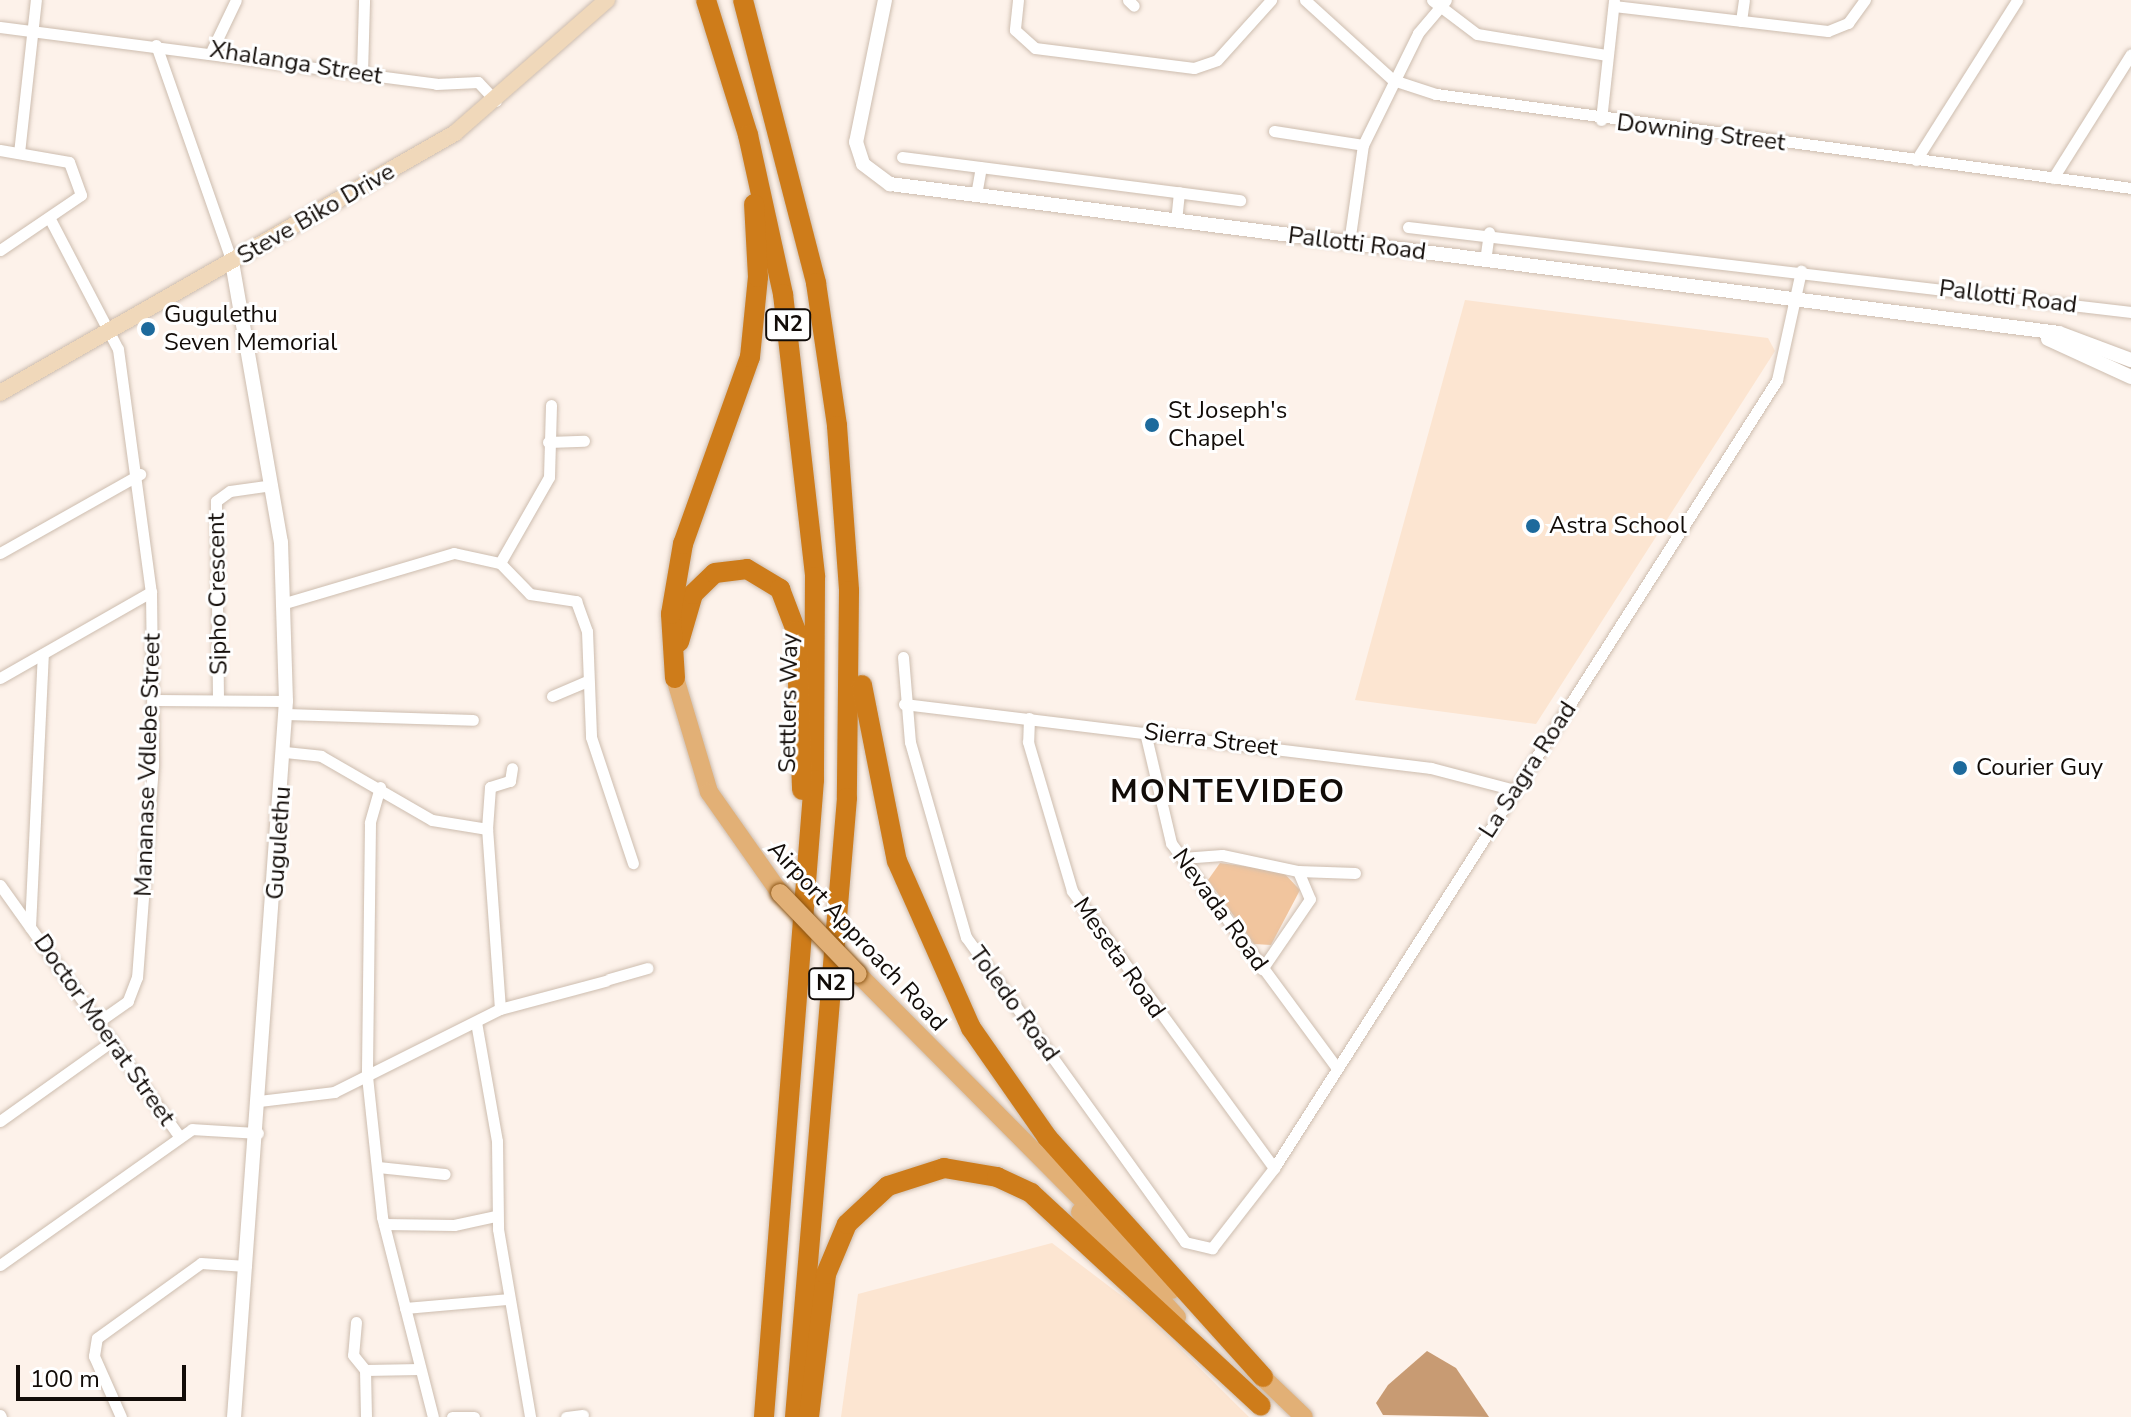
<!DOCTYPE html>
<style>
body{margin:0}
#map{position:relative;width:2131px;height:1417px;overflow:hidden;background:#fdf2ea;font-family:"Nunito Sans",sans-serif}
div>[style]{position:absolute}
.built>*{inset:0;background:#fce5d1}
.green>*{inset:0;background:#f1c59e}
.water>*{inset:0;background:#c89b73}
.roads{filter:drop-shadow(0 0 2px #cdbdaf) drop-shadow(0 0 2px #cdbdaf)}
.minor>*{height:11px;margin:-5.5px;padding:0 5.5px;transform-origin:5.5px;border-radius:5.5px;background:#fff}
.tertiary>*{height:14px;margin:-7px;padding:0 7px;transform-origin:7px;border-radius:7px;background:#fff}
.secondary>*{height:16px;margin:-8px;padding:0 8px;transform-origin:8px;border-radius:8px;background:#f0d8ba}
.primary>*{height:18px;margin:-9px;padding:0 9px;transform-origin:9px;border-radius:9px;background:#e2b076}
.motorway>*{height:20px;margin:-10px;padding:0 10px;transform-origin:10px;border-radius:10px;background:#ce7c1a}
.bridges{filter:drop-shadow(0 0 2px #8c5514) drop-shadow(0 0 2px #8c5514)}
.primary-bridge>*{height:18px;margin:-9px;padding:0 9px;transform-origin:9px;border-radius:9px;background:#e2b076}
.dots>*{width:22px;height:22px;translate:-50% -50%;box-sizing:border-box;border:4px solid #fff;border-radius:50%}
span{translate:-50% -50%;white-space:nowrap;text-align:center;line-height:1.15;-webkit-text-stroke:6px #fff;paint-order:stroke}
.shield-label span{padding:2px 6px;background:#fff;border:2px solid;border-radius:6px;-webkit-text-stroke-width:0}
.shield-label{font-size:22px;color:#120c08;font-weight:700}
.street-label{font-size:24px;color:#120c08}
.poi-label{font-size:24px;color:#120c08}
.left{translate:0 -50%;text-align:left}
.district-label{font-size:32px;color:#120c08;font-weight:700;letter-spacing:2px}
.scale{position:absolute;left:16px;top:1365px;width:170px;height:36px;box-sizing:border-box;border:4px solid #120c08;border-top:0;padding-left:10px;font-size:24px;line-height:28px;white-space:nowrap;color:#120c08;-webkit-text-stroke:6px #fff;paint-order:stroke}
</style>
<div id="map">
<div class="built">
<i style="clip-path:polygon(1465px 300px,1768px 338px,1775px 351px,1536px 724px,1355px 700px)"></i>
<i style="clip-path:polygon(1052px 1243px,1143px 1312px,1249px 1417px,841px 1417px,858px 1294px)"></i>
</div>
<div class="green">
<i style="clip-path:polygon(1220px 863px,1282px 871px,1300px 890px,1271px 945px,1254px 944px,1208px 880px)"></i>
</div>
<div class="water">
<i style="clip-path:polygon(1427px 1351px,1456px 1368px,1489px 1417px,1383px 1415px,1376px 1403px,1388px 1385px)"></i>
</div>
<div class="roads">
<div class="minor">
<i style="left:1018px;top:0;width:30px;rotate:96deg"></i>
<i style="left:1015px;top:30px;width:27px;rotate:42deg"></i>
<i style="left:1035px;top:48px;width:160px;rotate:7.2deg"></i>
<i style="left:1194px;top:68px;width:24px;rotate:-19deg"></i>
<i style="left:1217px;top:60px;width:81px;rotate:-48deg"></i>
<i style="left:1128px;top:0;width:8px;rotate:45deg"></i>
<i style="left:1305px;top:0;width:119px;rotate:42.3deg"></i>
<i style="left:1393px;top:80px;width:45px;rotate:18deg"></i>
<i style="left:1436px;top:94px;width:701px;rotate:7.7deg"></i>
<i style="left:1432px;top:0;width:56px;rotate:37.1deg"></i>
<i style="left:1477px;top:34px;width:132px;rotate:9.2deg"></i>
<i style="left:1614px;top:6px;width:215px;rotate:6.7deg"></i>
<i style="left:1828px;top:31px;width:22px;rotate:-22deg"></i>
<i style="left:1848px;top:23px;width:29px;rotate:-54deg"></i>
<i style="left:1741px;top:21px;width:21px;rotate:-82deg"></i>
<i style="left:0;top:27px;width:440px;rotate:7.4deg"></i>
<i style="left:436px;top:84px;width:42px;rotate:-2.7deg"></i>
<i style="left:478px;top:82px;width:26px;rotate:47deg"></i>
<i style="left:156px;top:45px;width:230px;rotate:70.7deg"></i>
<i style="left:212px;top:50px;width:55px;rotate:-64.4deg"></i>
<i style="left:362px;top:73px;width:73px;rotate:-88.4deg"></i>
<i style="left:1601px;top:120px;width:120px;rotate:-83.8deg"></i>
<i style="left:1274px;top:131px;width:90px;rotate:8.9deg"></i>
<i style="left:0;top:150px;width:70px;rotate:9.9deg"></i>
<i style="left:69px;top:162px;width:35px;rotate:70deg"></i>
<i style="left:81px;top:195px;width:98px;rotate:145.8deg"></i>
<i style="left:19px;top:153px;width:154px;rotate:-83.7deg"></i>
<i style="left:902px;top:157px;width:341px;rotate:7.3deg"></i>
<i style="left:1916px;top:160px;width:189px;rotate:-57.7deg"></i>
<i style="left:2053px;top:178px;width:146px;rotate:-57.8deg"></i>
<i style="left:976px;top:195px;width:28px;rotate:-80deg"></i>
<i style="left:51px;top:221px;width:144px;rotate:62.4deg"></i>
<i style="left:118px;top:349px;width:245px;rotate:82.3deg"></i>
<i style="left:151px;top:592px;width:173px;rotate:89.3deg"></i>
<i style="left:153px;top:765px;width:213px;rotate:94.3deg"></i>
<i style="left:137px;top:977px;width:26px;rotate:111deg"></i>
<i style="left:128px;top:1001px;width:37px;rotate:145deg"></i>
<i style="left:1176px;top:221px;width:29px;rotate:-84deg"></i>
<i style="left:1408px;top:227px;width:728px;rotate:6.71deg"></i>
<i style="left:1349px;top:243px;width:99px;rotate:-81.9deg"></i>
<i style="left:1363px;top:145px;width:125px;rotate:-63.8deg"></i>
<i style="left:1418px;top:33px;width:43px;rotate:-49.7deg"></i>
<i style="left:1485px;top:261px;width:29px;rotate:-82deg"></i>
<i style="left:548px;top:442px;width:36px;rotate:-2deg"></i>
<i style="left:0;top:553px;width:161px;rotate:-29.4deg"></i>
<i style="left:500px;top:563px;width:99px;rotate:-60.3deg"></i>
<i style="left:549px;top:477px;width:72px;rotate:-88.4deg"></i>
<i style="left:285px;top:603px;width:176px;rotate:-16.5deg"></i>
<i style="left:454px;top:553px;width:47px;rotate:12.3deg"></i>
<i style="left:500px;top:563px;width:43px;rotate:45.9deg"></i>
<i style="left:530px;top:594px;width:47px;rotate:8.7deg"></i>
<i style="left:576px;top:601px;width:32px;rotate:70deg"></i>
<i style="left:587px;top:631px;width:106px;rotate:87.8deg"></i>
<i style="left:591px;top:737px;width:133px;rotate:71.6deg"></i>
<i style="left:903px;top:657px;width:85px;rotate:85.3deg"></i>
<i style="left:910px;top:742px;width:203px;rotate:74deg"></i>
<i style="left:966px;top:937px;width:375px;rotate:54.3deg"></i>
<i style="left:1185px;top:1242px;width:28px;rotate:13deg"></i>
<i style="left:1212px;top:1248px;width:101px;rotate:-52.2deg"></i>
<i style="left:1274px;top:1168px;width:935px;rotate:-57.45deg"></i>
<i style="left:1777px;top:380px;width:112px;rotate:-77.6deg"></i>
<i style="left:0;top:678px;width:174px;rotate:-29.7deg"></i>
<i style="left:552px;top:696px;width:38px;rotate:-23deg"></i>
<i style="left:218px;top:699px;width:198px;rotate:-90.6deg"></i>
<i style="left:216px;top:501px;width:17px;rotate:-36deg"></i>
<i style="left:230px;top:491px;width:42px;rotate:-8.1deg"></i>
<i style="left:155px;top:700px;width:131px;rotate:0.4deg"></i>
<i style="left:904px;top:704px;width:531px;rotate:6.92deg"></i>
<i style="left:1431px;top:768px;width:87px;rotate:14.7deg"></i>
<i style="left:286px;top:714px;width:187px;rotate:1.8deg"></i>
<i style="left:1029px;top:718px;width:24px;rotate:92deg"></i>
<i style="left:1028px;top:742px;width:155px;rotate:73.5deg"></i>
<i style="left:1072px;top:891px;width:343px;rotate:53.9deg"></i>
<i style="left:1145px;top:732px;width:114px;rotate:76.8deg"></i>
<i style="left:1171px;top:843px;width:280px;rotate:53.6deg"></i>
<i style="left:285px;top:752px;width:36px;rotate:6deg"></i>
<i style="left:321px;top:756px;width:128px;rotate:30deg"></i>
<i style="left:432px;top:820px;width:56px;rotate:9.3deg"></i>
<i style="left:380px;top:787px;width:37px;rotate:106deg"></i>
<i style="left:370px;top:823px;width:253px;rotate:90.7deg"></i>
<i style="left:367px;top:1076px;width:142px;rotate:83.9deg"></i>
<i style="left:382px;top:1217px;width:206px;rotate:75.7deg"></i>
<i style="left:1182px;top:858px;width:40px;rotate:-4.3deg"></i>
<i style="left:1222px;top:855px;width:78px;rotate:11.9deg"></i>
<i style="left:1298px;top:871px;width:30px;rotate:67deg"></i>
<i style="left:1310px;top:899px;width:85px;rotate:124.4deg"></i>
<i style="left:1298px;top:871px;width:57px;rotate:2deg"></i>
<i style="left:0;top:885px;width:308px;rotate:54.5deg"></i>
<i style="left:30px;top:927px;width:273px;rotate:-87.3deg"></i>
<i style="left:609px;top:979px;width:40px;rotate:-16deg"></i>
<i style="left:500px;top:1009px;width:180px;rotate:-94.1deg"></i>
<i style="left:487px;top:829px;width:42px;rotate:-85.9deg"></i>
<i style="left:490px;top:787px;width:21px;rotate:-17deg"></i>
<i style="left:510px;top:781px;width:13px;rotate:-81deg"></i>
<i style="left:476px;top:1022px;width:121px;rotate:80deg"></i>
<i style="left:497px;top:1141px;width:88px;rotate:89.3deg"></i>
<i style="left:498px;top:1229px;width:191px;rotate:80.3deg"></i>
<i style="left:259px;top:1101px;width:76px;rotate:-6.8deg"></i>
<i style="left:334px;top:1092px;width:186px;rotate:-26.6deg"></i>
<i style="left:500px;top:1009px;width:109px;rotate:-14.9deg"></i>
<i style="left:0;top:1121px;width:138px;rotate:-35.5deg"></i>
<i style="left:378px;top:1167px;width:67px;rotate:6deg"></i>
<i style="left:384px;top:1224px;width:70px;rotate:0.8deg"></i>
<i style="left:454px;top:1225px;width:43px;rotate:-12.1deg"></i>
<i style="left:0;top:1265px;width:235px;rotate:-35.3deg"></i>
<i style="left:192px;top:1129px;width:66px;rotate:3.5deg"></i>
<i style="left:405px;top:1308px;width:102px;rotate:-5deg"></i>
<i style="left:356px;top:1322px;width:33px;rotate:95deg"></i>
<i style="left:353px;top:1355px;width:19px;rotate:51deg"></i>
<i style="left:0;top:1415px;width:2px;rotate:63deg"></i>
<i style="left:121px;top:1417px;width:67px;rotate:-113.9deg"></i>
<i style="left:94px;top:1356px;width:18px;rotate:-81deg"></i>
<i style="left:97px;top:1338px;width:128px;rotate:-35.8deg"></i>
<i style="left:201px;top:1263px;width:45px;rotate:3.8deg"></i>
<i style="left:366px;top:1417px;width:47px;rotate:-91.2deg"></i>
<i style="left:365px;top:1370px;width:55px;rotate:-1deg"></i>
<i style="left:452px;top:1417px;width:22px"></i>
<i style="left:566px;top:1417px;width:17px;rotate:-7deg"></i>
</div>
<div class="tertiary">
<i style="left:885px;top:0;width:145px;rotate:101.5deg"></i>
<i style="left:856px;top:142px;width:23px;rotate:72deg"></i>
<i style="left:863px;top:164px;width:34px;rotate:37deg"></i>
<i style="left:890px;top:184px;width:1178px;rotate:7.26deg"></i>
<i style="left:2059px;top:333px;width:77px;rotate:20.6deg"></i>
<i style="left:232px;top:262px;width:284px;rotate:80.1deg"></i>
<i style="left:281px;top:542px;width:159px;rotate:88.2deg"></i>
<i style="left:286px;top:701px;width:718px;rotate:94.15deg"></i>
<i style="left:2048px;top:339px;width:91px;rotate:24.6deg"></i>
</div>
<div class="secondary">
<i style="left:0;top:393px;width:524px;rotate:-29.74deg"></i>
<i style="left:455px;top:133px;width:202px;rotate:-41.2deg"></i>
</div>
<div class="primary">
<i style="left:675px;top:678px;width:119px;rotate:73.4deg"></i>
<i style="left:709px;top:792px;width:123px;rotate:54.9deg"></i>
<i style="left:858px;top:974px;width:445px;rotate:45.2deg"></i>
<i style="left:1080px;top:1212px;width:143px;rotate:47.3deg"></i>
<i style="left:1254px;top:1369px;width:69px;rotate:43.8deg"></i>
</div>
<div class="motorway">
<i style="left:706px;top:0;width:141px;rotate:72.7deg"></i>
<i style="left:748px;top:135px;width:163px;rotate:77.6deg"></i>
<i style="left:783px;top:294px;width:285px;rotate:83.5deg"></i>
<i style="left:815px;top:577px;width:203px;rotate:90.3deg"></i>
<i style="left:814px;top:780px;width:639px;rotate:94.49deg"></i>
<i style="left:743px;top:0;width:292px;rotate:75.5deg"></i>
<i style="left:816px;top:283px;width:145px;rotate:81.6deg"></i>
<i style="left:837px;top:426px;width:165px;rotate:85.8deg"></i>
<i style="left:849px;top:591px;width:207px;rotate:90.6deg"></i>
<i style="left:847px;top:798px;width:621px;rotate:94.8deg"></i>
<i style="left:679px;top:642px;width:50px;rotate:-73.7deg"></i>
<i style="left:693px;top:594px;width:30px;rotate:-44deg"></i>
<i style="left:715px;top:573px;width:32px;rotate:-7deg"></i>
<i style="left:747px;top:569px;width:39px;rotate:31deg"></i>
<i style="left:780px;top:589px;width:45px;rotate:69.1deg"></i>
<i style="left:796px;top:631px;width:159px;rotate:87.8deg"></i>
<i style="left:675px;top:678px;width:64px;rotate:-93.6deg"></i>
<i style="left:671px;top:614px;width:71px;rotate:-80.3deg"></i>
<i style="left:683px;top:544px;width:199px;rotate:-70.3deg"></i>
<i style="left:750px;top:357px;width:80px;rotate:-84.3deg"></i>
<i style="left:758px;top:277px;width:73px;rotate:-93.1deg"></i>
<i style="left:862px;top:685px;width:179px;rotate:78.8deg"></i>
<i style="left:897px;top:861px;width:183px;rotate:66.1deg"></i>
<i style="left:971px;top:1028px;width:133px;rotate:55.1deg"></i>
<i style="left:1047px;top:1137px;width:323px;rotate:48deg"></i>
<i style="left:809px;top:1417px;width:144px;rotate:-83.2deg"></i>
<i style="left:826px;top:1274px;width:54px;rotate:-67.2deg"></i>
<i style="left:847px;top:1224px;width:56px;rotate:-42.8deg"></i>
<i style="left:888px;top:1186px;width:59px;rotate:-17.8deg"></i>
<i style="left:944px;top:1168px;width:54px;rotate:9.6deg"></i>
<i style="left:997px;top:1177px;width:38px;rotate:25deg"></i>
<i style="left:1031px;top:1193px;width:313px;rotate:42.8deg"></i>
</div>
</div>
<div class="bridges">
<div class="primary-bridge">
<i style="left:780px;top:893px;width:112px;rotate:46.1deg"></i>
</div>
</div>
<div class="dots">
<i style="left:148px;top:329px;background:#1d6a9c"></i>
<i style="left:1152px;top:425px;background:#1d6a9c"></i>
<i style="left:1533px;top:526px;background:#1d6a9c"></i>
<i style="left:1960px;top:768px;background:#1d6a9c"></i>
</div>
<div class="shield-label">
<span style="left:788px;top:325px">N2</span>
<span style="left:831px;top:984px">N2</span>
</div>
<div class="street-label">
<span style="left:296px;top:63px;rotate:9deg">Xhalanga Street</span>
<span style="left:1701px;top:133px;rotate:7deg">Downing Street</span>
<span style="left:316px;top:214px;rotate:-30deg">Steve Biko Drive</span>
<span style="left:1357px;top:244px;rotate:7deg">Pallotti Road</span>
<span style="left:2008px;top:297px;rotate:7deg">Pallotti Road</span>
<span style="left:218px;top:594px;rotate:-91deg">Sipho Crescent</span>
<span style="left:789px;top:703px;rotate:-89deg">Settlers Way</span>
<span style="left:1211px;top:740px;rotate:7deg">Sierra Street</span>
<span style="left:148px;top:765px;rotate:-88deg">Mananase Vdlebe Street</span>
<span style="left:1528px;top:770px;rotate:-57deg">La Sagra Road</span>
<span style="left:279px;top:843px;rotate:-86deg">Gugulethu</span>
<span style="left:1220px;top:910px;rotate:54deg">Nevada Road</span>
<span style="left:857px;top:936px;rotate:47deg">Airport Approach Road</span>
<span style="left:1119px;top:958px;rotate:55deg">Meseta Road</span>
<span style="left:1014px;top:1004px;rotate:54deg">Toledo Road</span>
<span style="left:104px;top:1030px;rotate:55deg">Doctor Moerat Street</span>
</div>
<div class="poi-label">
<span class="left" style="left:164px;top:329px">Gugulethu<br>Seven Memorial</span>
<span class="left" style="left:1168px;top:425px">St Joseph's<br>Chapel</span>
<span class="left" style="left:1549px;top:526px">Astra School</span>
<span class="left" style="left:1976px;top:768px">Courier Guy</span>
</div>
<div class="district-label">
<span style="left:1228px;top:792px">MONTEVIDEO</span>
</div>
<div class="scale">100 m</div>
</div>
